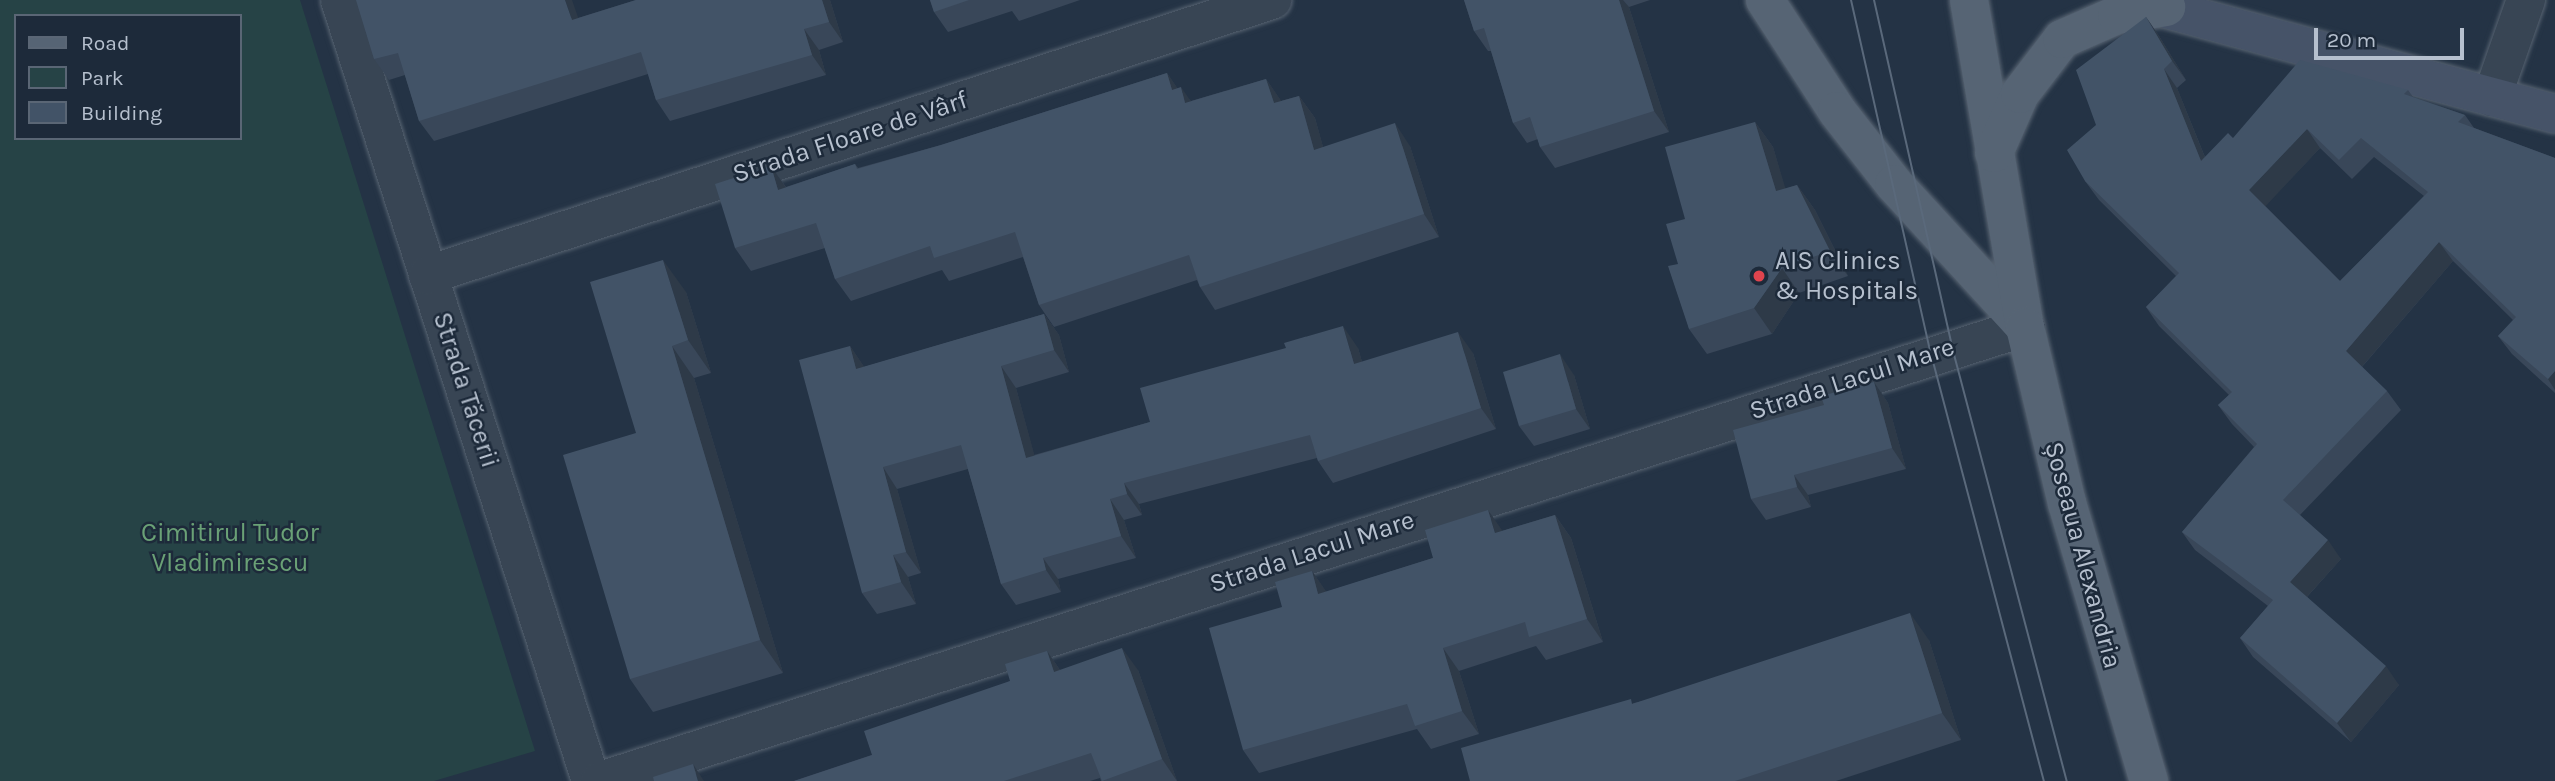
<!DOCTYPE html>
<meta charset="utf-8">
<style>
body{margin:0}
#map{position:relative;width:2555px;height:781px;overflow:hidden;background:#243345;font-family:Karla,sans-serif}
div>[style]{position:absolute}
.green>*{inset:0;background:#264346}
.roads{filter:drop-shadow(0 0 2px #576371) drop-shadow(0 0 2px #576371)}
.minor>*{height:38px;margin:-19px;padding:0 19px;transform-origin:19px;border-radius:19px;background:#384554}
.secondary>*{height:38px;margin:-19px;padding:0 19px;transform-origin:19px;border-radius:19px;background:#465368}
.primary>*{height:38px;margin:-19px;padding:0 19px;transform-origin:19px;border-radius:19px;background:#566474}
.tram>*{height:2px;margin:-1px;padding:0 1px;transform-origin:1px;border-radius:1px;background:#5a697b}
.wall>*{inset:0;background:#394759}
.shaded-wall>*{inset:0;background:#2e3a48}
.building>*{inset:0;background:#425367}
.dots>*{width:19px;height:19px;translate:-50% -50%;box-sizing:border-box;border:4px solid #1d2a3a;border-radius:50%}
span{translate:-50% -50%;white-space:nowrap;text-align:center;line-height:1.15;-webkit-text-stroke:5px #1d2a3a;paint-order:stroke}
.street-label{font-size:26px;color:#b6c0ce}
.poi-label{font-size:26px;color:#b6c0ce}
.left{translate:0 -50%;text-align:left}
.park-label{font-size:26px;color:#6aa176}
.legend{position:absolute;left:14px;top:14px;width:228px;height:126px;box-sizing:border-box;background:#1d2a3a;border:2px solid #5a6675;margin:0;padding:9px 12px;list-style:none;font-size:21px;color:#b6c0ce}
.legend li{display:flex;align-items:center;gap:14px;height:35px}
.legend b{width:35px;border:2px solid #5a6675}
.scale{position:absolute;left:2314px;top:28px;width:150px;height:32px;box-sizing:border-box;border:4px solid #b6c0ce;border-top:0;padding-left:9px;font-size:21px;line-height:24px;white-space:nowrap;color:#b6c0ce;-webkit-text-stroke:5px #1d2a3a;paint-order:stroke}
</style>
<div id="map">
<div class="green">
<i style="clip-path:polygon(evenodd,0 0,300px 0,535px 751px,434px 781px,0 781px,0 0,16px 16px,240px 16px,240px 138px,16px 138px,16px 16px)"></i>
</div>
<div class="roads">
<div class="minor">
<i style="left:340px;top:0;width:820px;rotate:72.18deg"></i>
<i style="left:2492px;top:97px;width:103px;rotate:-70.7deg"></i>
<i style="left:428px;top:275px;width:888px;rotate:-18.05deg"></i>
<i style="left:600px;top:781px;width:1496px;rotate:-17.67deg"></i>
</div>
<div class="secondary">
<i style="left:2133px;top:0;width:437px;rotate:15.1deg"></i>
</div>
<div class="primary">
<i style="left:1765px;top:0;width:132px;rotate:57deg"></i>
<i style="left:1837px;top:111px;width:93px;rotate:52deg"></i>
<i style="left:1894px;top:184px;width:194px;rotate:47.5deg"></i>
<i style="left:1969px;top:0;width:332px;rotate:80.3deg"></i>
<i style="left:2025px;top:327px;width:181px;rotate:76.6deg"></i>
<i style="left:2067px;top:503px;width:290px;rotate:73.6deg"></i>
<i style="left:1994px;top:153px;width:64px;rotate:-66.2deg"></i>
<i style="left:2020px;top:94px;width:69px;rotate:-52.6deg"></i>
<i style="left:2062px;top:39px;width:60px;rotate:-23.6deg"></i>
<i style="left:2117px;top:15px;width:50px;rotate:-9.3deg"></i>
</div>
</div>
<div class="tram">
<i style="left:1851px;top:0;width:363px;rotate:77.3deg"></i>
<i style="left:1931px;top:354px;width:442px;rotate:75.2deg"></i>
<i style="left:1874px;top:0;width:356px;rotate:77.3deg"></i>
<i style="left:1952px;top:347px;width:449px;rotate:75.2deg"></i>
</div>
<div class="wall">
<i style="clip-path:polygon(356px 0,578px 18px,636px 0,830px 0,843px 42px,819px 50px,826px 75px,670px 121px,656px 100px,648px 74px,434px 141px,419px 121px,405px 75px,389px 80px,374px 59px)"></i>
<i style="clip-path:polygon(930px 0,1080px 0,1019px 21px,1012px 11px,948px 32px,934px 12px)"></i>
<i style="clip-path:polygon(1464px 0,1650px 0,1629px 7px,1669px 132px,1555px 168px,1540px 147px,1538px 139px,1527px 143px,1513px 123px,1491px 51px,1488px 51px,1474px 31px)"></i>
<i style="clip-path:polygon(evenodd,2146px 17px,2159px 36px,2186px 80px,2177px 88px,2205px 157px,2233px 138px,2408px 90px,2413px 97px,2465px 115px,2474px 128px,2555px 158px,2555px 393px,2512px 354px,2498px 336px,2513px 320px,2453px 261px,2362px 367px,2387px 391px,2401px 410px,2300px 515px,2341px 559px,2307px 597px,2399px 685px,2351px 742px,2253px 657px,2240px 638px,2268px 606px,2195px 550px,2182px 532px,2254px 447px,2232px 424px,2218px 405px,2229px 395px,2159px 326px,2146px 307px,2176px 276px,2099px 200px,2085px 181px,2096px 125px,2146px 17px,2320px 148px,2352px 179px,2374px 157px,2424px 196px,2340px 281px,2265px 206px,2320px 148px)"></i>
<i style="clip-path:polygon(1167px 73px,1177px 88px,1191px 101px,1266px 79px,1281px 101px,1299px 96px,1315px 118px,1323px 147px,1410px 146px,1439px 237px,1215px 310px,1200px 287px,1197px 280px,1054px 327px,1039px 305px,1023px 257px,949px 281px,942px 270px,851px 301px,835px 279px,825px 248px,751px 271px,735px 248px,771px 166px,786px 187px,855px 164px,858px 168px,941px 145px)"></i>
<i style="clip-path:polygon(1755px 122px,1773px 147px,1785px 189px,1797px 185px,1815px 210px,1848px 276px,1799px 293px,1772px 334px,1707px 354px,1689px 329px,1678px 264px,1685px 219px)"></i>
<i style="clip-path:polygon(686px 292px,711px 373px,694px 378px,783px 673px,653px 712px,630px 679px,636px 433px)"></i>
<i style="clip-path:polygon(1044px 314px,1059px 335px,1069px 372px,1016px 388px,1034px 455px,1150px 422px,1358px 348px,1362px 362px,1473px 353px,1496px 429px,1333px 483px,1318px 461px,1317px 458px,1139px 504px,1142px 515px,1124px 520px,1136px 558px,1058px 579px,1061px 592px,1016px 605px,1001px 584px,968px 469px,897px 489px,921px 573px,908px 577px,916px 604px,877px 614px,862px 593px,850px 346px,864px 367px)"></i>
<i style="clip-path:polygon(1574px 375px,1590px 429px,1534px 446px,1519px 426px)"></i>
<i style="clip-path:polygon(1874px 382px,1888px 403px,1906px 469px,1808px 495px,1811px 507px,1766px 520px,1751px 499px,1824px 405px)"></i>
<i style="clip-path:polygon(1555px 515px,1571px 538px,1603px 642px,1546px 660px,1536px 646px,1459px 671px,1479px 734px,1431px 749px,1417px 729px,1259px 773px,1243px 750px,1282px 607px,1312px 571px,1326px 592px,1433px 558px,1502px 531px)"></i>
<i style="clip-path:polygon(1929px 640px,1961px 740px,1836px 781px,1470px 781px,1634px 703px)"></i>
<i style="clip-path:polygon(1047px 651px,1060px 670px,1138px 670px,1177px 781px,1101px 781px,1100px 778px,1090px 781px,794px 781px,872px 755px,1010px 681px)"></i>
</div>
<div class="shaded-wall">
<i style="clip-path:polygon(565px 0,572px 0,586px 40px,572px 20px)"></i>
<i style="clip-path:polygon(822px 0,830px 0,843px 42px,829px 22px)"></i>
<i style="clip-path:polygon(1619px 0,1623px 0,1629px 7px,1669px 132px,1654px 111px)"></i>
<i style="clip-path:polygon(2146px 17px,2159px 36px,2186px 80px,2172px 61px)"></i>
<i style="clip-path:polygon(804px 29px,819px 50px,826px 75px,812px 55px)"></i>
<i style="clip-path:polygon(2164px 69px,2177px 88px,2214px 180px,2201px 161px)"></i>
<i style="clip-path:polygon(1167px 73px,1182px 95px,1172px 90px)"></i>
<i style="clip-path:polygon(1266px 79px,1282px 102px,1274px 103px)"></i>
<i style="clip-path:polygon(1181px 87px,1197px 110px,1185px 103px)"></i>
<i style="clip-path:polygon(1299px 96px,1315px 118px,1330px 172px,1314px 150px)"></i>
<i style="clip-path:polygon(1755px 122px,1773px 147px,1794px 217px,1776px 191px)"></i>
<i style="clip-path:polygon(1395px 123px,1410px 146px,1439px 237px,1424px 214px)"></i>
<i style="clip-path:polygon(2307px 129px,2320px 148px,2263px 209px,2249px 190px)"></i>
<i style="clip-path:polygon(771px 166px,787px 189px,778px 190px)"></i>
<i style="clip-path:polygon(1797px 185px,1815px 210px,1848px 276px,1830px 251px)"></i>
<i style="clip-path:polygon(2439px 242px,2453px 261px,2359px 370px,2346px 351px)"></i>
<i style="clip-path:polygon(663px 260px,686px 292px,711px 373px,688px 340px)"></i>
<i style="clip-path:polygon(1782px 268px,1799px 293px,1772px 334px,1754px 308px)"></i>
<i style="clip-path:polygon(1044px 314px,1059px 335px,1069px 372px,1054px 350px)"></i>
<i style="clip-path:polygon(1343px 326px,1358px 348px,1369px 386px,1354px 364px)"></i>
<i style="clip-path:polygon(1458px 332px,1473px 353px,1496px 429px,1481px 408px)"></i>
<i style="clip-path:polygon(672px 346px,694px 378px,783px 673px,760px 640px)"></i>
<i style="clip-path:polygon(850px 346px,865px 368px,856px 369px)"></i>
<i style="clip-path:polygon(1560px 354px,1574px 375px,1590px 429px,1576px 409px)"></i>
<i style="clip-path:polygon(1001px 366px,1016px 388px,1041px 479px,1026px 458px)"></i>
<i style="clip-path:polygon(2555px 371px,2555px 390px,2548px 379px)"></i>
<i style="clip-path:polygon(1874px 382px,1888px 403px,1906px 469px,1892px 448px)"></i>
<i style="clip-path:polygon(883px 467px,897px 489px,921px 573px,906px 552px)"></i>
<i style="clip-path:polygon(1794px 475px,1808px 495px,1811px 507px,1797px 487px)"></i>
<i style="clip-path:polygon(1124px 483px,1139px 504px,1142px 515px,1127px 494px)"></i>
<i style="clip-path:polygon(1110px 499px,1124px 520px,1136px 558px,1121px 536px)"></i>
<i style="clip-path:polygon(1488px 510px,1504px 533px,1495px 533px)"></i>
<i style="clip-path:polygon(1555px 515px,1571px 538px,1603px 642px,1587px 619px)"></i>
<i style="clip-path:polygon(2328px 540px,2341px 559px,2303px 601px,2290px 582px)"></i>
<i style="clip-path:polygon(893px 555px,908px 577px,916px 604px,901px 582px)"></i>
<i style="clip-path:polygon(1043px 558px,1058px 579px,1061px 592px,1046px 570px)"></i>
<i style="clip-path:polygon(1312px 571px,1328px 594px,1318px 594px)"></i>
<i style="clip-path:polygon(1910px 613px,1929px 640px,1961px 740px,1942px 713px)"></i>
<i style="clip-path:polygon(1122px 648px,1138px 670px,1177px 781px,1162px 759px)"></i>
<i style="clip-path:polygon(1443px 648px,1459px 671px,1479px 734px,1462px 711px)"></i>
<i style="clip-path:polygon(1047px 651px,1062px 673px,1054px 672px)"></i>
<i style="clip-path:polygon(2386px 666px,2399px 685px,2351px 742px,2337px 723px)"></i>
<i style="clip-path:polygon(693px 764px,704px 781px,698px 781px)"></i>
</div>
<div class="building">
<i style="clip-path:polygon(356px 0,565px 0,572px 20px,636px 0,822px 0,829px 22px,804px 29px,812px 55px,656px 100px,641px 52px,419px 121px,398px 53px,374px 59px)"></i>
<i style="clip-path:polygon(930px 0,969px 0,934px 12px)"></i>
<i style="clip-path:polygon(1464px 0,1619px 0,1654px 111px,1540px 147px,1530px 117px,1513px 123px,1484px 28px,1474px 31px)"></i>
<i style="clip-path:polygon(evenodd,2146px 17px,2172px 61px,2164px 69px,2201px 161px,2228px 133px,2233px 138px,2300px 60px,2408px 90px,2404px 94px,2465px 115px,2458px 122px,2555px 158px,2555px 371px,2548px 379px,2498px 336px,2516px 317px,2439px 242px,2346px 351px,2387px 391px,2283px 500px,2328px 540px,2290px 582px,2386px 666px,2337px 723px,2240px 638px,2273px 600px,2182px 532px,2257px 444px,2218px 405px,2232px 392px,2146px 307px,2179px 273px,2085px 181px,2067px 150px,2096px 125px,2076px 70px,2146px 17px,2307px 129px,2339px 160px,2361px 138px,2428px 192px,2340px 281px,2249px 190px,2307px 129px)"></i>
<i style="clip-path:polygon(1167px 73px,1172px 90px,1181px 87px,1185px 103px,1266px 79px,1274px 103px,1299px 96px,1314px 150px,1395px 123px,1424px 214px,1200px 287px,1189px 255px,1039px 305px,1015px 232px,934px 258px,930px 246px,835px 279px,816px 223px,735px 248px,715px 184px,771px 166px,778px 190px,855px 164px,857px 169px,941px 145px)"></i>
<i style="clip-path:polygon(1755px 122px,1776px 191px,1797px 185px,1830px 251px,1782px 268px,1754px 308px,1689px 329px,1668px 266px,1678px 264px,1666px 224px,1685px 219px,1665px 147px)"></i>
<i style="clip-path:polygon(663px 260px,688px 340px,672px 346px,760px 640px,630px 679px,563px 455px,636px 433px,590px 282px)"></i>
<i style="clip-path:polygon(1044px 314px,1054px 350px,1001px 366px,1026px 458px,1150px 422px,1140px 388px,1286px 348px,1284px 343px,1343px 326px,1354px 364px,1458px 332px,1481px 408px,1318px 461px,1310px 435px,1124px 483px,1127px 494px,1110px 499px,1121px 536px,1043px 558px,1046px 570px,1001px 584px,961px 445px,883px 467px,906px 552px,893px 555px,901px 582px,862px 593px,799px 360px,850px 346px,856px 369px)"></i>
<i style="clip-path:polygon(1560px 354px,1576px 409px,1519px 426px,1503px 372px)"></i>
<i style="clip-path:polygon(1874px 382px,1892px 448px,1794px 475px,1797px 487px,1751px 499px,1733px 430px,1824px 405px,1821px 396px)"></i>
<i style="clip-path:polygon(1488px 510px,1495px 533px,1555px 515px,1587px 619px,1529px 637px,1525px 622px,1443px 648px,1462px 711px,1415px 726px,1407px 704px,1243px 750px,1209px 628px,1282px 607px,1275px 582px,1312px 571px,1318px 594px,1433px 558px,1425px 530px)"></i>
<i style="clip-path:polygon(1910px 613px,1942px 713px,1735px 781px,1470px 781px,1461px 748px,1631px 699px,1632px 704px)"></i>
<i style="clip-path:polygon(1122px 648px,1162px 759px,1102px 781px,1091px 753px,1004px 781px,794px 781px,872px 755px,864px 731px,1010px 681px,1005px 664px,1047px 651px,1054px 672px)"></i>
<i style="clip-path:polygon(693px 764px,698px 781px,654px 781px,653px 777px)"></i>
</div>
<div class="dots">
<i style="left:1759px;top:276px;background:#e0444e"></i>
</div>
<div class="street-label">
<span style="left:850px;top:137px;rotate:-18deg">Strada Floare de Vârf</span>
<span style="left:1852px;top:379px;rotate:-18deg">Strada Lacul Mare</span>
<span style="left:466px;top:390px;rotate:72deg">Strada Tăcerii</span>
<span style="left:1312px;top:552px;rotate:-18deg">Strada Lacul Mare</span>
<span style="left:2083px;top:555px;rotate:75deg">Șoseaua Alexandria</span>
</div>
<div class="poi-label">
<span class="left" style="left:1775px;top:276px">AIS Clinics<br>&amp; Hospitals</span>
</div>
<div class="park-label">
<span style="left:230px;top:548px">Cimitirul Tudor<br>Vladimirescu</span>
</div>
<ul class="legend">
<li><b style="height:9px;background:#566474"></b>Road</li>
<li><b style="height:19px;background:#264346"></b>Park</li>
<li><b style="height:19px;background:#425367"></b>Building</li>
</ul>
<div class="scale">20 m</div>
</div>
